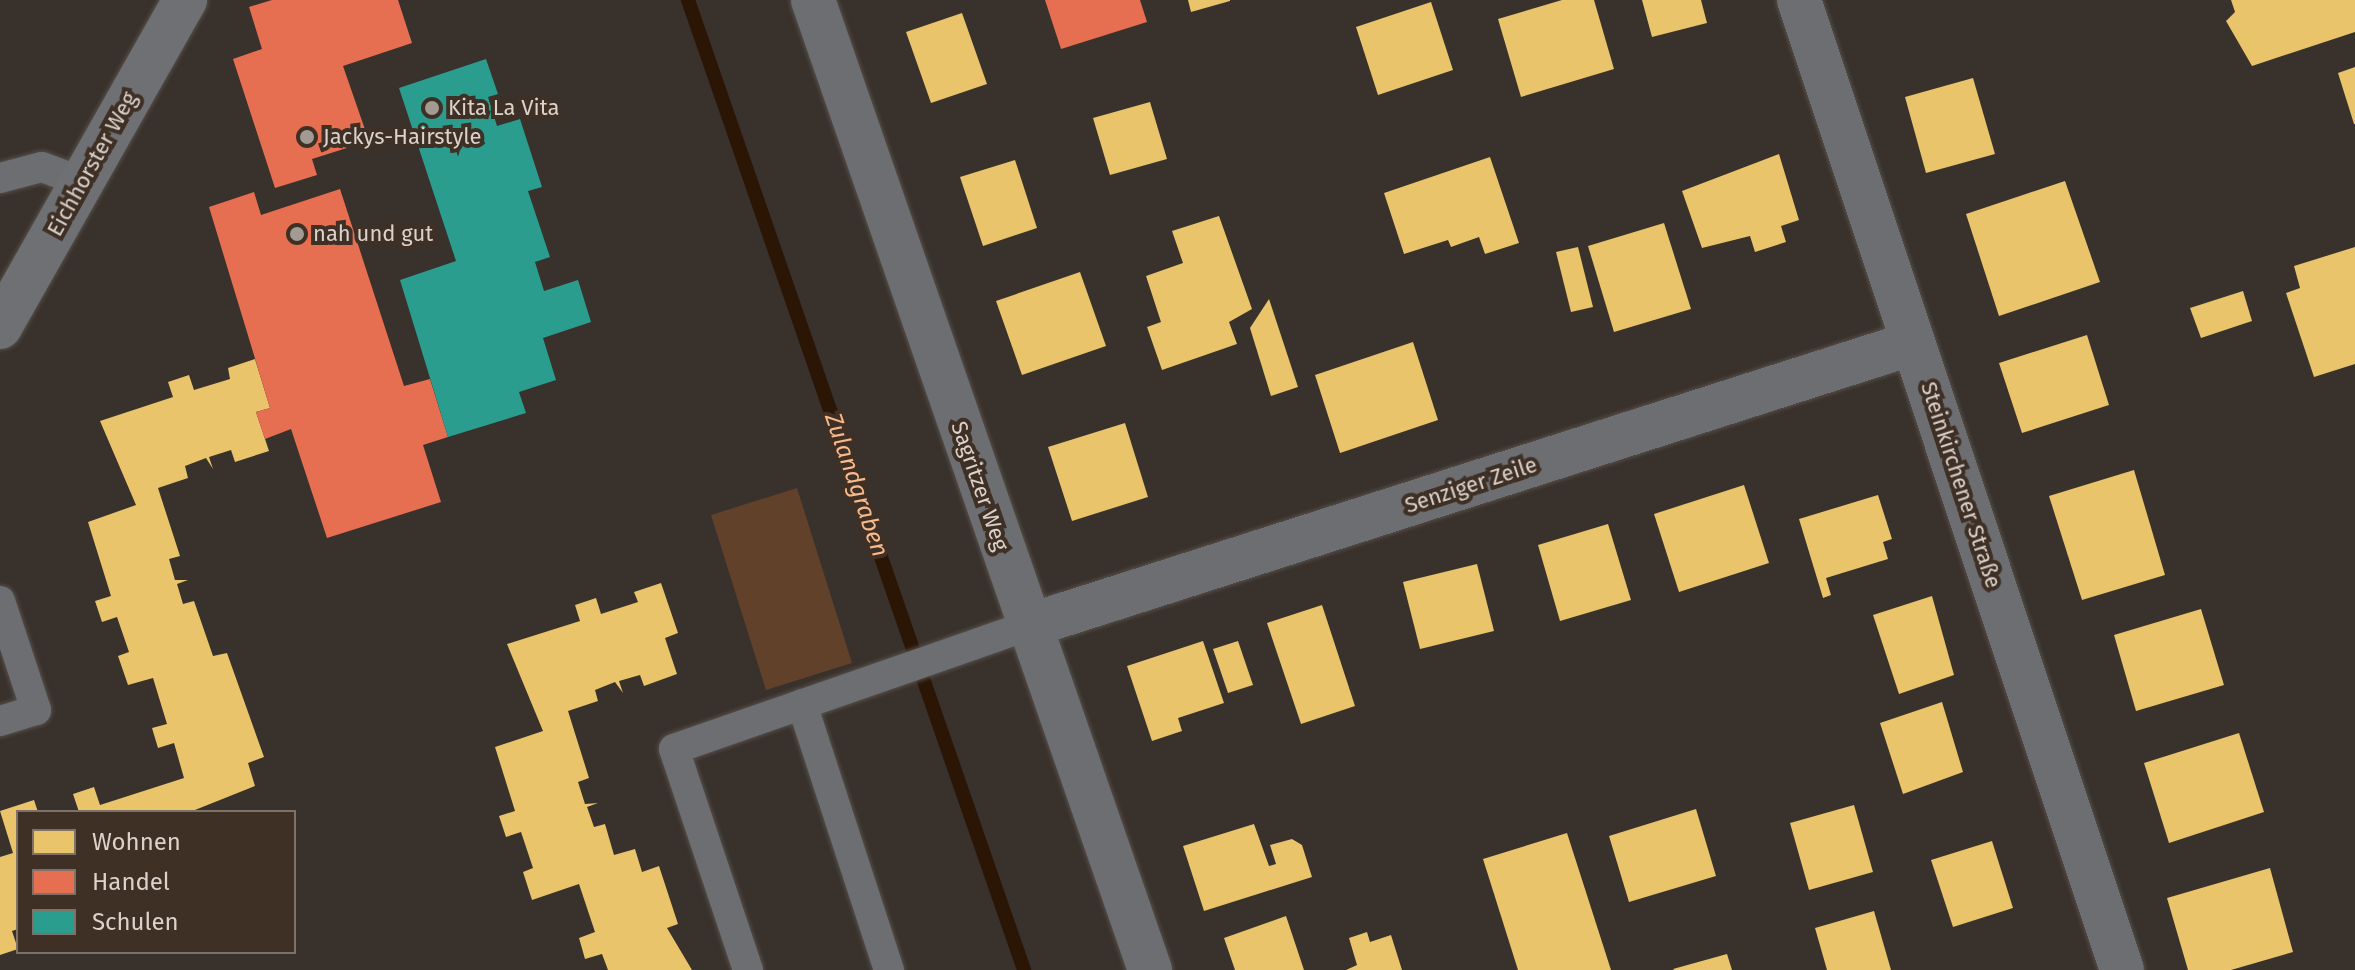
<!DOCTYPE html>
<meta charset="utf-8">
<style>
body{margin:0}
#map{position:relative;width:2355px;height:970px;overflow:hidden;background:#39312c;font-family:"Fira Sans",sans-serif}
div>[style]{position:absolute}
.green>*{inset:0;background:#61412a}
.homes>*{inset:0;background:#e9c46a}
.shops>*{inset:0;background:#e76f51}
.schools>*{inset:0;background:#2a9d8f}
.stream>*{height:14px;margin:-7px;padding:0 7px;transform-origin:7px;border-radius:7px;background:#2b1505}
.roads{filter:drop-shadow(0 0 2px #554f49) drop-shadow(0 0 2px #554f49)}
.lane>*{height:30px;margin:-15px;padding:0 15px;transform-origin:15px;border-radius:15px;background:#6c6e72}
.street>*{height:44px;margin:-22px;padding:0 22px;transform-origin:22px;border-radius:22px;background:#6c6e72}
.secondary>*{height:44px;margin:-22px;padding:0 22px;transform-origin:22px;border-radius:22px;background:#6f7073}
.dots>*{width:22px;height:22px;translate:-50% -50%;box-sizing:border-box;border:4px solid #3f3026;border-radius:50%}
span{translate:-50% -50%;white-space:nowrap;text-align:center;line-height:1.15;-webkit-text-stroke:8px #3f3026;paint-order:stroke}
.poi-label{font-size:22px;color:#dbd2cb}
.left{translate:0 -50%;text-align:left}
.street-label{font-size:22px;color:#dbd2cb}
.water-label{font-size:24px;color:#f8ba8d;font-style:italic}
.legend{position:absolute;left:16px;top:810px;width:280px;height:144px;box-sizing:border-box;background:#3f3026;border:2px solid #7d7168;margin:0;padding:10px 14px;list-style:none;font-size:24px;color:#dbd2cb}
.legend li{display:flex;align-items:center;gap:16px;height:40px}
.legend b{width:40px;border:2px solid #7d7168}
</style>
<div id="map">
<div class="green">
<i style="clip-path:polygon(797px 488px,852px 663px,766px 690px,711px 515px)"></i>
</div>
<div class="homes">
<i style="clip-path:polygon(1188px 0,1230px 0,1230px 1px,1191px 12px)"></i>
<i style="clip-path:polygon(1562px 0,1594px 0,1614px 69px,1521px 97px,1498px 19px)"></i>
<i style="clip-path:polygon(1642px 0,1701px 0,1707px 23px,1652px 37px)"></i>
<i style="clip-path:polygon(2231px 0,2355px 0,2355px 32px,2252px 66px,2226px 21px,2235px 12px)"></i>
<i style="clip-path:polygon(1431px 2px,1453px 70px,1378px 95px,1356px 27px)"></i>
<i style="clip-path:polygon(962px 13px,987px 84px,931px 103px,906px 32px)"></i>
<i style="clip-path:polygon(2355px 67px,2355px 124px,2354px 124px,2338px 73px)"></i>
<i style="clip-path:polygon(1973px 78px,1995px 154px,1926px 173px,1905px 97px)"></i>
<i style="clip-path:polygon(1150px 102px,1167px 159px,1110px 175px,1093px 118px)"></i>
<i style="clip-path:polygon(1779px 154px,1799px 220px,1781px 226px,1786px 242px,1755px 252px,1750px 236px,1702px 248px,1682px 191px)"></i>
<i style="clip-path:polygon(1490px 157px,1519px 243px,1485px 254px,1479px 237px,1451px 247px,1448px 240px,1404px 254px,1384px 193px)"></i>
<i style="clip-path:polygon(1015px 160px,1037px 228px,983px 246px,960px 177px)"></i>
<i style="clip-path:polygon(2065px 181px,2100px 282px,1999px 316px,1966px 214px)"></i>
<i style="clip-path:polygon(1219px 216px,1252px 309px,1229px 322px,1237px 344px,1162px 370px,1147px 327px,1161px 322px,1146px 276px,1183px 263px,1172px 231px)"></i>
<i style="clip-path:polygon(1664px 223px,1691px 309px,1614px 332px,1588px 246px)"></i>
<i style="clip-path:polygon(1578px 247px,1593px 307px,1571px 312px,1556px 252px)"></i>
<i style="clip-path:polygon(2355px 247px,2355px 364px,2314px 377px,2286px 293px,2300px 288px,2294px 266px)"></i>
<i style="clip-path:polygon(1080px 272px,1106px 346px,1022px 375px,996px 301px)"></i>
<i style="clip-path:polygon(2243px 291px,2252px 321px,2201px 338px,2190px 308px)"></i>
<i style="clip-path:polygon(1269px 299px,1298px 387px,1271px 396px,1250px 328px)"></i>
<i style="clip-path:polygon(2087px 335px,2109px 405px,2022px 433px,1999px 363px)"></i>
<i style="clip-path:polygon(1413px 342px,1438px 420px,1340px 453px,1315px 375px)"></i>
<i style="clip-path:polygon(255px 359px,270px 408px,256px 412px,269px 451px,235px 462px,231px 450px,209px 457px,213px 469px,206px 458px,185px 466px,188px 478px,158px 488px,180px 556px,169px 559px,175px 580px,188px 580px,177px 584px,183px 604px,194px 601px,213px 656px,227px 653px,264px 757px,248px 763px,255px 786px,190px 812px,79px 812px,73px 794px,94px 787px,100px 805px,184px 778px,174px 743px,158px 748px,152px 728px,167px 724px,153px 678px,128px 685px,118px 656px,129px 652px,117px 617px,102px 622px,95px 601px,111px 596px,88px 522px,136px 505px,100px 421px,173px 397px,168px 382px,189px 375px,194px 390px,230px 379px,228px 368px)"></i>
<i style="clip-path:polygon(1125px 423px,1148px 497px,1072px 521px,1048px 447px)"></i>
<i style="clip-path:polygon(2134px 470px,2165px 575px,2082px 600px,2049px 496px)"></i>
<i style="clip-path:polygon(1744px 485px,1769px 563px,1679px 592px,1654px 514px)"></i>
<i style="clip-path:polygon(1878px 495px,1892px 539px,1883px 542px,1888px 559px,1826px 578px,1831px 595px,1823px 598px,1799px 519px)"></i>
<i style="clip-path:polygon(1608px 524px,1631px 600px,1560px 621px,1538px 545px)"></i>
<i style="clip-path:polygon(1477px 564px,1494px 631px,1420px 649px,1403px 582px)"></i>
<i style="clip-path:polygon(661px 583px,678px 633px,665px 638px,677px 674px,644px 686px,640px 675px,619px 681px,623px 693px,615px 682px,595px 690px,598px 701px,568px 711px,589px 778px,578px 782px,585px 804px,598px 803px,587px 807px,594px 827px,605px 824px,614px 855px,635px 849px,642px 872px,659px 866px,678px 924px,667px 928px,692px 970px,608px 970px,602px 954px,585px 959px,579px 938px,595px 932px,579px 884px,532px 900px,523px 872px,533px 868px,521px 832px,506px 837px,499px 816px,515px 811px,495px 747px,543px 731px,507px 644px,580px 621px,575px 605px,596px 598px,601px 614px,638px 602px,634px 592px)"></i>
<i style="clip-path:polygon(1932px 596px,1954px 675px,1899px 694px,1873px 615px)"></i>
<i style="clip-path:polygon(1322px 605px,1355px 706px,1301px 724px,1267px 623px)"></i>
<i style="clip-path:polygon(2201px 609px,2224px 685px,2136px 711px,2114px 635px)"></i>
<i style="clip-path:polygon(1203px 641px,1224px 703px,1178px 718px,1182px 731px,1152px 741px,1127px 666px)"></i>
<i style="clip-path:polygon(1238px 641px,1253px 685px,1228px 693px,1213px 649px)"></i>
<i style="clip-path:polygon(1942px 702px,1963px 772px,1903px 794px,1880px 723px)"></i>
<i style="clip-path:polygon(2239px 733px,2264px 812px,2169px 843px,2144px 763px)"></i>
<i style="clip-path:polygon(34px 800px,38px 812px,18px 812px,18px 929px,12px 931px,18px 949px,0 955px,0 857px,13px 853px,0 811px)"></i>
<i style="clip-path:polygon(1854px 805px,1873px 872px,1809px 890px,1790px 823px)"></i>
<i style="clip-path:polygon(1696px 809px,1716px 876px,1629px 902px,1609px 836px)"></i>
<i style="clip-path:polygon(1254px 824px,1269px 866px,1276px 864px,1270px 845px,1292px 839px,1302px 845px,1312px 877px,1204px 911px,1183px 846px)"></i>
<i style="clip-path:polygon(1567px 833px,1611px 970px,1518px 970px,1483px 859px)"></i>
<i style="clip-path:polygon(1992px 841px,2013px 908px,1953px 927px,1931px 860px)"></i>
<i style="clip-path:polygon(2270px 868px,2293px 952px,2231px 970px,2188px 970px,2167px 898px)"></i>
<i style="clip-path:polygon(1874px 911px,1891px 970px,1827px 970px,1815px 928px)"></i>
<i style="clip-path:polygon(1286px 916px,1304px 970px,1235px 970px,1224px 938px)"></i>
<i style="clip-path:polygon(1367px 932px,1370px 942px,1391px 935px,1402px 970px,1346px 970px,1357px 965px,1349px 938px)"></i>
<i style="clip-path:polygon(1727px 954px,1732px 970px,1674px 970px,1673px 969px)"></i>
</div>
<div class="shops">
<i style="clip-path:polygon(272px 0,398px 0,412px 43px,343px 66px,369px 141px,312px 159px,317px 175px,275px 188px,233px 59px,262px 49px,249px 7px)"></i>
<i style="clip-path:polygon(1045px 0,1140px 0,1147px 22px,1061px 49px)"></i>
<i style="clip-path:polygon(340px 189px,404px 386px,430px 379px,448px 437px,423px 445px,441px 502px,327px 538px,291px 429px,265px 439px,256px 412px,270px 408px,209px 207px,254px 192px,261px 215px)"></i>
</div>
<div class="schools">
<i style="clip-path:polygon(486px 59px,498px 94px,488px 97px,497px 126px,520px 119px,542px 187px,528px 191px,550px 257px,535px 262px,544px 291px,578px 280px,591px 322px,543px 338px,556px 380px,519px 392px,526px 413px,448px 437px,400px 280px,456px 261px,399px 88px)"></i>
</div>
<div class="stream">
<i style="left:688px;top:0;width:1027px;rotate:70.89deg"></i>
</div>
<div class="roads">
<div class="lane">
<i style="left:0;top:178px;width:43px;rotate:-14.7deg"></i>
<i style="left:42px;top:167px;width:43px;rotate:20.6deg"></i>
<i style="left:0;top:601px;width:115px;rotate:71.7deg"></i>
<i style="left:36px;top:710px;width:38px;rotate:163deg"></i>
<i style="left:802px;top:704px;width:280px;rotate:71.9deg"></i>
<i style="left:748px;top:970px;width:233px;rotate:-108.5deg"></i>
<i style="left:674px;top:749px;width:375px;rotate:-19.2deg"></i>
</div>
<div class="street">
<i style="left:813px;top:0;width:1027px;rotate:70.84deg"></i>
<i style="left:1799px;top:0;width:1022px;rotate:71.58deg"></i>
<i style="left:1028px;top:626px;width:929px;rotate:-17.73deg"></i>
</div>
<div class="secondary">
<i style="left:0;top:327px;width:376px;rotate:-60.5deg"></i>
</div>
</div>
<div class="dots">
<i style="left:432px;top:108px;background:#a29a93"></i>
<i style="left:307px;top:137px;background:#a29a93"></i>
<i style="left:297px;top:234px;background:#a29a93"></i>
</div>
<div class="poi-label">
<span class="left" style="left:448px;top:108px">Kita La Vita</span>
<span class="left" style="left:323px;top:137px">Jackys-Hairstyle</span>
<span class="left" style="left:313px;top:234px">nah und gut</span>
</div>
<div class="street-label">
<span style="left:92px;top:164px;rotate:-61deg">Eichhorster Weg</span>
<span style="left:1471px;top:485px;rotate:-18deg">Senziger Zeile</span>
<span style="left:1961px;top:485px;rotate:72deg">Steinkirchener Straße</span>
<span style="left:980px;top:486px;rotate:71deg">Sagritzer Weg</span>
</div>
<div class="water-label">
<span style="left:856px;top:485px;rotate:71deg">Zulandgraben</span>
</div>
<ul class="legend">
<li><b style="height:22px;background:#e9c46a"></b>Wohnen</li>
<li><b style="height:22px;background:#e76f51"></b>Handel</li>
<li><b style="height:22px;background:#2a9d8f"></b>Schulen</li>
</ul>
</div>
